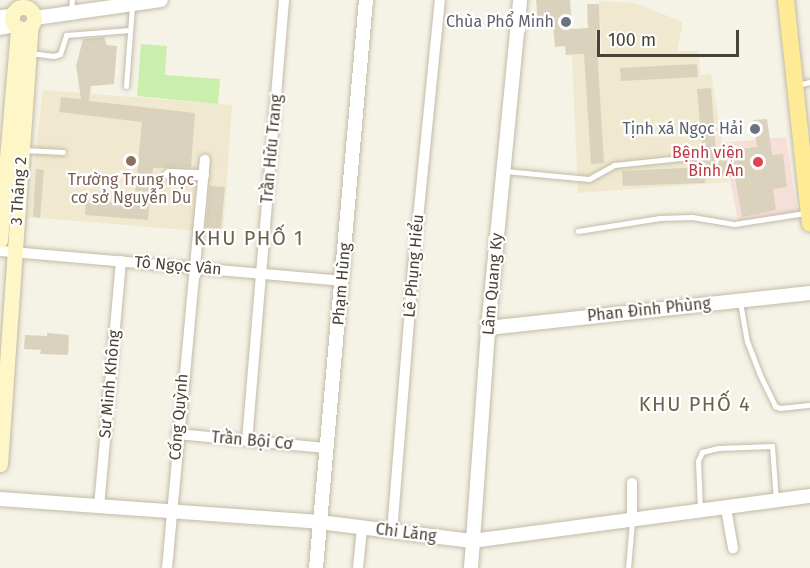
<!DOCTYPE html>
<meta charset="utf-8">
<style>
body{margin:0}
#map{position:relative;width:810px;height:568px;overflow:hidden;background:#f5f2e6;font-family:"Fira Sans",sans-serif}
div>[style]{position:absolute}
.education>*{inset:0;background:#f0e9cf}
.medical>*{inset:0;background:#f7dfd9}
.green>*{inset:0;background:#caeeab}
.building>*{inset:0;background:#dbd2bd}
.roads{filter:drop-shadow(0 0 2px #c2bba8) drop-shadow(0 0 2px #c2bba8)}
.service>*{height:5px;margin:-2.5px;padding:0 2.5px;transform-origin:2.5px;border-radius:2.5px;background:#fff}
.minor>*{height:10px;margin:-5px;padding:0 5px;transform-origin:5px;border-radius:5px;background:#fff}
.tertiary>*{height:14px;margin:-7px;padding:0 7px;transform-origin:7px;border-radius:7px;background:#fff}
.secondary>*{height:15px;margin:-7.5px;padding:0 7.5px;transform-origin:7.5px;border-radius:7.5px;background:#fff6c7}
.secondary>.ring{margin:-7.5px;padding:0;box-sizing:content-box;background:none;border:15px solid #fff6c7;border-radius:50%}
.primary>*{height:16px;margin:-8px;padding:0 8px;transform-origin:8px;border-radius:8px;background:#ffea96}
.dots>*{width:16px;height:16px;translate:-50% -50%;box-sizing:border-box;border:3px solid #fff;border-radius:50%}
span{translate:-50% -50%;white-space:nowrap;text-align:center;line-height:1.15;-webkit-text-stroke:4.5px #fff;paint-order:stroke}
.worship-label{font-size:16px;color:#5b616d}
.right{translate:-100% -50%;text-align:right}
.street-label{font-size:16px;color:#494335}
.health-label{font-size:16px;color:#be3a42}
.education-label{font-size:16px;color:#785e54}
.quarter-label{font-size:20px;color:#6d624b;letter-spacing:1.5px}
.scale{position:absolute;left:597px;top:30px;width:142px;height:27px;box-sizing:border-box;border:3px solid #494335;border-top:0;padding-left:8px;font-size:18px;line-height:21px;white-space:nowrap;color:#494335;-webkit-text-stroke:4px #fff;paint-order:stroke}
</style>
<div id="map">
<div class="education">
<i style="clip-path:polygon(599px 1px,635px 3px,683px 22px,677px 51px,699px 51px,700px 75px,711px 74px,729px 182px,578px 193px,572px 55px,602px 54px)"></i>
<i style="clip-path:polygon(43px 90px,232px 105px,223px 233px,28px 217px)"></i>
</div>
<div class="medical">
<i style="clip-path:polygon(786px 137px,797px 212px,738px 221px,723px 143px)"></i>
</div>
<div class="green">
<i style="clip-path:polygon(141px 44px,167px 46px,165px 75px,220px 79px,218px 104px,137px 96px)"></i>
</div>
<div class="building">
<i style="clip-path:polygon(536px 0,570px 0,572px 29px,588px 28px,587px 4px,599px 4px,600px 31px,596px 31px,604px 163px,591px 164px,584px 54px,566px 55px,565px 46px,555px 47px,553px 23px,538px 24px)"></i>
<i style="clip-path:polygon(104px 37px,107px 45px,117px 46px,114px 84px,91px 86px,89px 101px,195px 113px,191px 167px,153px 168px,148px 220px,85px 215px,86px 200px,134px 205px,142px 122px,59px 112px,61px 97px,81px 99px,76px 66px,83px 39px)"></i>
<i style="clip-path:polygon(697px 64px,698px 77px,621px 81px,620px 68px)"></i>
<i style="clip-path:polygon(711px 88px,716px 152px,757px 147px,753px 120px,767px 119px,772px 155px,783px 154px,787px 187px,773px 189px,776px 210px,742px 217px,735px 178px,729px 177px,705px 179px,705px 183px,623px 186px,622px 171px,704px 167px,697px 89px)"></i>
<i style="clip-path:polygon(36px 169px,44px 170px,40px 218px,33px 217px)"></i>
<i style="clip-path:polygon(210px 186px,225px 187px,221px 229px,206px 228px)"></i>
<i style="clip-path:polygon(47px 333px,69px 335px,68px 355px,40px 354px,41px 350px,24px 349px,25px 335px,47px 336px)"></i>
</div>
<div class="roads">
<div class="service">
<i style="left:71px;top:11px;width:11px;rotate:-85deg"></i>
<i style="left:30px;top:53px;width:24px;rotate:7deg"></i>
<i style="left:54px;top:56px;width:6px;rotate:-18deg"></i>
<i style="left:60px;top:54px;width:20px;rotate:-72deg"></i>
<i style="left:66px;top:35px;width:64px;rotate:-4.5deg"></i>
<i style="left:797px;top:85px;width:13px;rotate:-13deg"></i>
<i style="left:126px;top:86px;width:80px;rotate:-85.7deg"></i>
<i style="left:24px;top:150px;width:39px;rotate:3deg"></i>
<i style="left:505px;top:171px;width:84px;rotate:5.4deg"></i>
<i style="left:589px;top:179px;width:29px;rotate:-29deg"></i>
<i style="left:614px;top:165px;width:86px;rotate:-6deg"></i>
<i style="left:578px;top:231px;width:83px;rotate:-9deg"></i>
<i style="left:660px;top:218px;width:32px;rotate:-2deg"></i>
<i style="left:692px;top:217px;width:43px;rotate:9.5deg"></i>
<i style="left:734px;top:224px;width:72px;rotate:-8.8deg"></i>
<i style="left:740px;top:302px;width:40px;rotate:80deg"></i>
<i style="left:747px;top:341px;width:34px;rotate:69deg"></i>
<i style="left:759px;top:373px;width:37px;rotate:64deg"></i>
<i style="left:775px;top:406px;width:5px;rotate:22deg"></i>
<i style="left:780px;top:408px;width:30px;rotate:-6deg"></i>
<i style="left:700px;top:510px;width:49px;rotate:-92.3deg"></i>
<i style="left:698px;top:461px;width:10px;rotate:-66deg"></i>
<i style="left:702px;top:452px;width:16px;rotate:-14deg"></i>
<i style="left:718px;top:448px;width:54px;rotate:-2.1deg"></i>
<i style="left:772px;top:446px;width:55px;rotate:85.8deg"></i>
<i style="left:628px;top:568px;width:47px;rotate:-85.1deg"></i>
</div>
<div class="minor">
<i style="left:169px;top:174px;width:35px;rotate:2deg"></i>
<i style="left:0;top:251px;width:343px;rotate:5deg"></i>
<i style="left:177px;top:434px;width:150px;rotate:5.4deg"></i>
<i style="left:247px;top:441px;width:443px;rotate:-85.2deg"></i>
<i style="left:632px;top:483px;width:38px;rotate:90deg"></i>
<i style="left:99px;top:507px;width:247px;rotate:-84.9deg"></i>
<i style="left:726px;top:508px;width:41px;rotate:80.1deg"></i>
<i style="left:392px;top:532px;width:274px;rotate:-85.4deg"></i>
<i style="left:414px;top:259px;width:260px;rotate:-84.3deg"></i>
<i style="left:167px;top:568px;width:410px;rotate:-84.7deg"></i>
<i style="left:358px;top:568px;width:40px;rotate:-84.3deg"></i>
</div>
<div class="tertiary">
<i style="left:0;top:17px;width:13px;rotate:-4deg"></i>
<i style="left:35px;top:18px;width:127px;rotate:-8.1deg"></i>
<i style="left:0;top:28px;width:15px;rotate:-11deg"></i>
<i style="left:488px;top:328px;width:324px;rotate:-6.2deg"></i>
<i style="left:0;top:499px;width:320px;rotate:4.1deg"></i>
<i style="left:319px;top:522px;width:154px;rotate:7.1deg"></i>
<i style="left:472px;top:541px;width:341px;rotate:-7.6deg"></i>
<i style="left:316px;top:568px;width:570px;rotate:-84.97deg"></i>
<i style="left:471px;top:568px;width:241px;rotate:-85.9deg"></i>
<i style="left:488px;top:328px;width:330px;rotate:-84.4deg"></i>
</div>
<div class="secondary">
<i class="ring" style="left:12px;top:7px;width:7px;height:7px"></i>
<i style="left:0;top:240px;width:213px;rotate:-85.1deg"></i>
<i style="left:0;top:464px;width:439px;rotate:-86deg"></i>
</div>
<div class="primary">
<i style="left:786px;top:0;width:225px;rotate:83.9deg"></i>
</div>
</div>
<div class="dots">
<i style="left:566px;top:22px;background:#6b7280"></i>
<i style="left:755px;top:129px;background:#6b7280"></i>
<i style="left:131px;top:161px;background:#8d6e63"></i>
<i style="left:758px;top:162px;background:#e0444e"></i>
</div>
<div class="worship-label">
<span class="right" style="left:554px;top:22px">Chùa Phổ Minh</span>
<span class="right" style="left:743px;top:129px">Tịnh xá Ngọc Hải</span>
</div>
<div class="street-label">
<span style="left:272px;top:149px;rotate:-85deg">Trần Hữu Trang</span>
<span style="left:19px;top:191px;rotate:-86deg">3 Tháng 2</span>
<span style="left:178px;top:266px;rotate:5deg">Tô Ngọc Vân</span>
<span style="left:414px;top:266px;rotate:-85deg">Lê Phụng Hiểu</span>
<span style="left:342px;top:284px;rotate:-85deg">Phạm Hùng</span>
<span style="left:493px;top:284px;rotate:-85deg">Lâm Quang Ky</span>
<span style="left:649px;top:310px;rotate:-6deg">Phan Đình Phùng</span>
<span style="left:110px;top:384px;rotate:-85deg">Sư Minh Không</span>
<span style="left:179px;top:417px;rotate:-85deg">Cống Quỳnh</span>
<span style="left:252px;top:441px;rotate:5deg">Trần Bội Cơ</span>
<span style="left:406px;top:533px;rotate:7deg">Chi Lăng</span>
</div>
<div class="health-label">
<span class="right" style="left:744px;top:162px">Bệnh viện<br>Bình An</span>
</div>
<div class="education-label">
<span style="left:131px;top:189px">Trường Trung học<br>cơ sở Nguyễn Du</span>
</div>
<div class="quarter-label">
<span style="left:249px;top:238px">KHU PHỐ 1</span>
<span style="left:695px;top:404px">KHU PHỐ 4</span>
</div>
<div class="scale">100 m</div>
</div>
